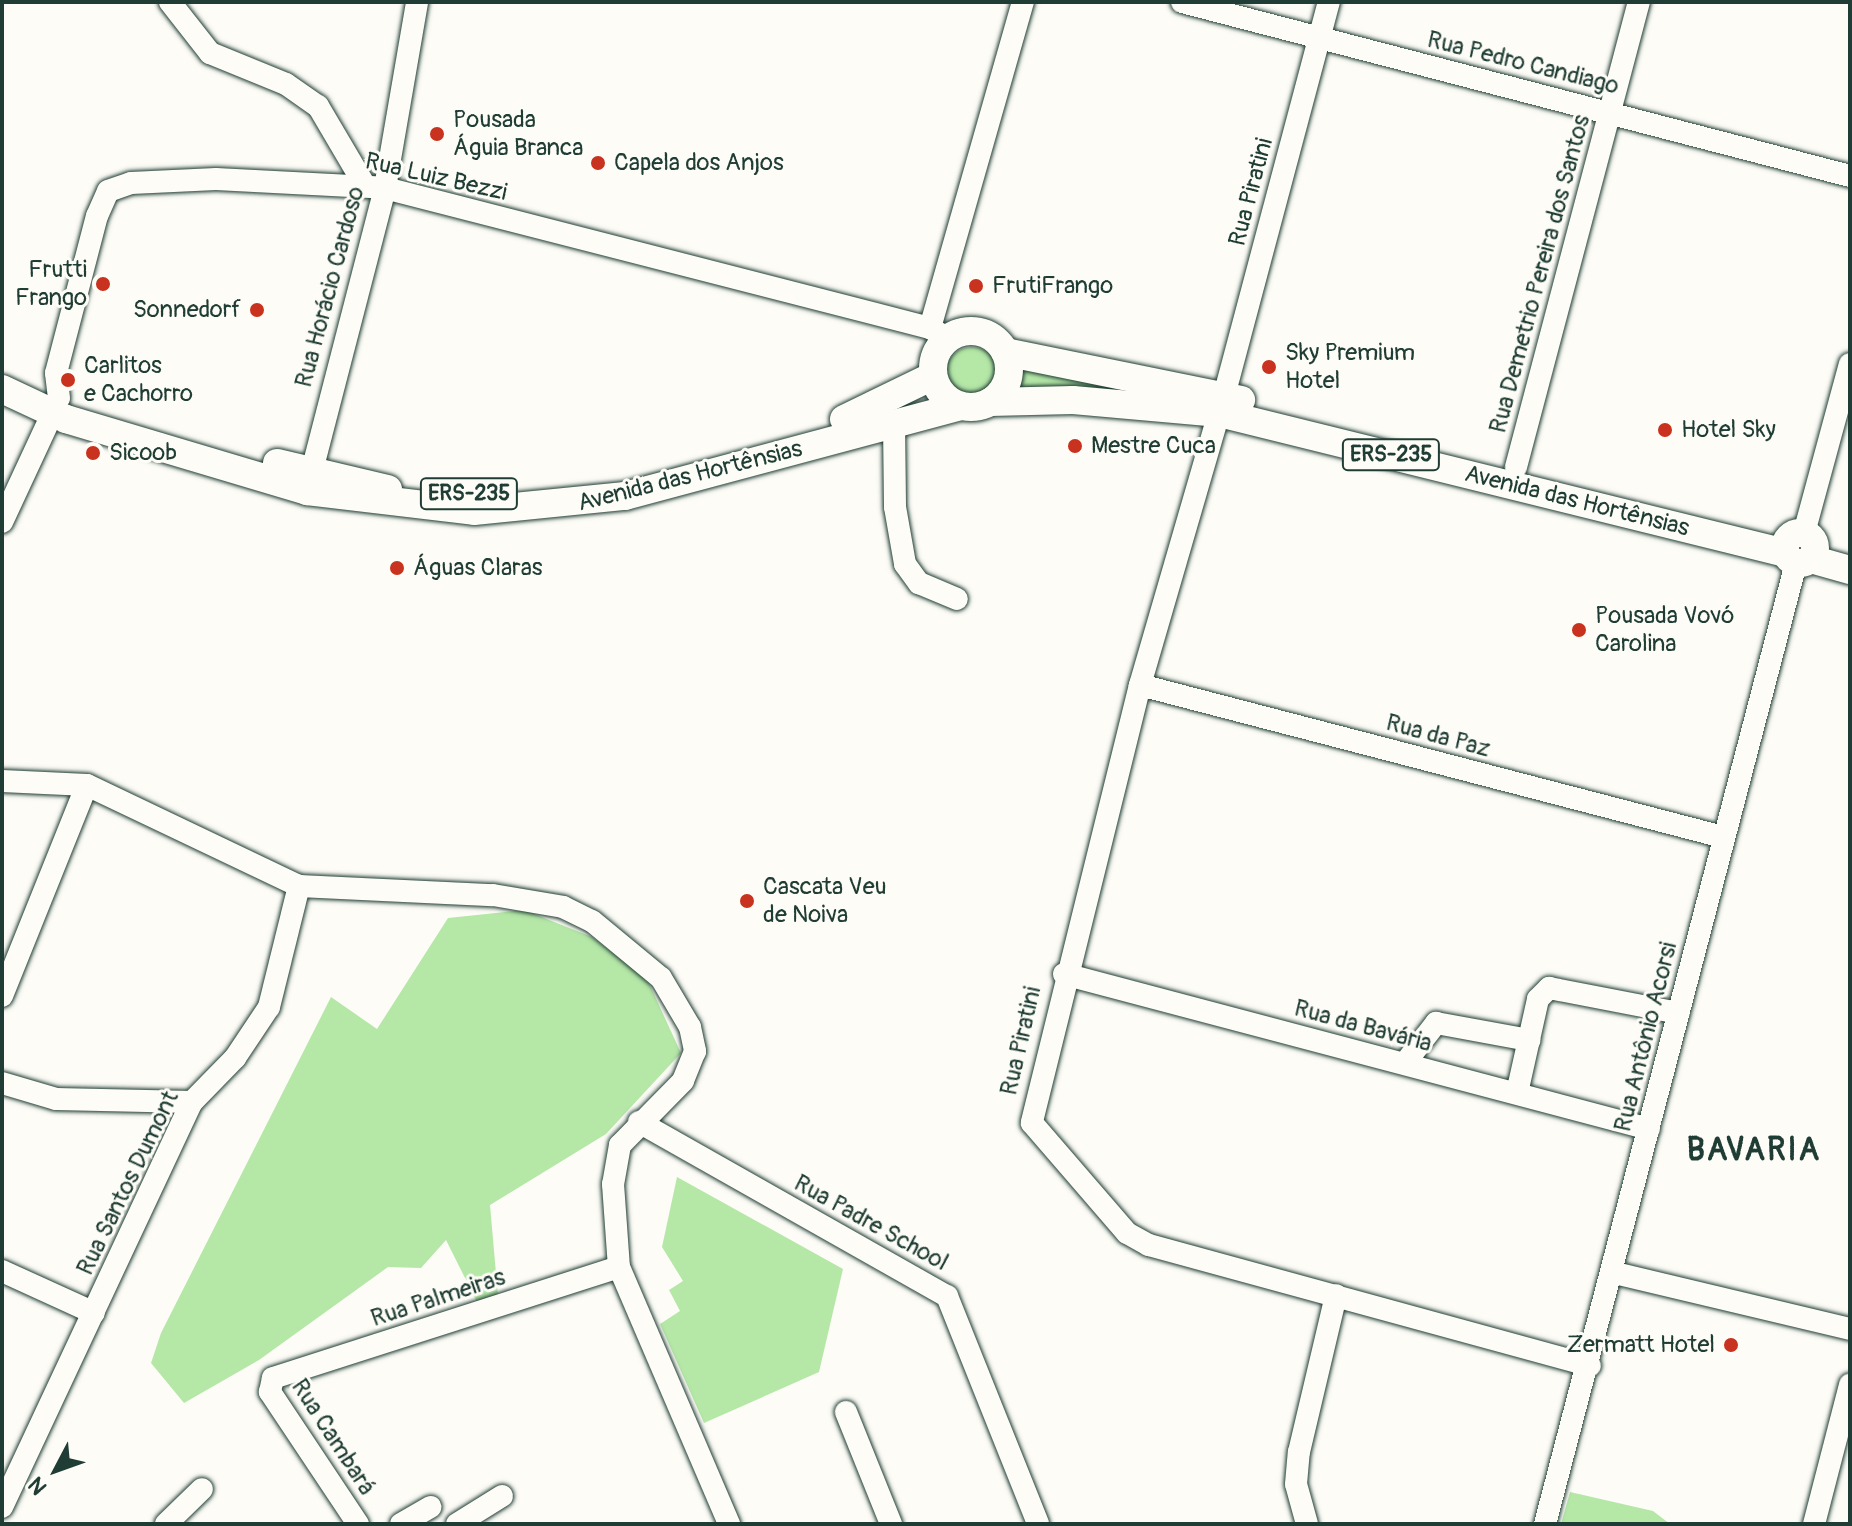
<!DOCTYPE html>
<meta charset="utf-8">
<style>
body{margin:0}
#map{position:relative;width:1852px;height:1526px;overflow:hidden;background:#fdfcf7;font-family:Pangolin,sans-serif}
div>[style]{position:absolute}
.green>*{inset:0;background:#b5e7a7}
.round{border-radius:50%}
.roads{filter:drop-shadow(0 0 2px #1f3d34) drop-shadow(0 0 2px #1f3d34)}
.minor>*{height:22px;margin:-11px;padding:0 11px;transform-origin:11px;border-radius:11px;background:#fdfcf7}
.major>*{height:28px;margin:-14px;padding:0 14px;transform-origin:14px;border-radius:14px;background:#fdfcf7}
.major>.ring{margin:-14px;padding:0;box-sizing:content-box;background:none;border:28px solid #fdfcf7;border-radius:50%}
.dots>*{width:22px;height:22px;translate:-50% -50%;box-sizing:border-box;border:4px solid #fdfcf7;border-radius:50%}
span{translate:-50% -50%;white-space:nowrap;text-align:center;line-height:1.15;-webkit-text-stroke:6px #fdfcf7;paint-order:stroke}
.shield-label span{padding:2px 6px;background:#fdfcf7;border:2px solid;border-radius:6px;-webkit-text-stroke-width:0}
.shield-label{font-size:22px;color:#1f3d34;font-weight:700}
.street-label{font-size:24px;color:#1f3d34}
.poi-label{font-size:24px;color:#1f3d34}
.left{translate:0 -50%;text-align:left}
.right{translate:-100% -50%;text-align:right}
.district-label{font-size:32px;color:#1f3d34;font-weight:700;letter-spacing:2px}
.frame{position:absolute;inset:0;border:4px solid #1f3d34;pointer-events:none}
.north{position:absolute;left:16px;top:1430px;width:80px;height:80px;-webkit-text-stroke:6px #fdfcf7;paint-order:stroke;rotate:229deg;font-size:22px;font-weight:700;line-height:32px;text-align:center;color:#1f3d34}
.north::after{content:'';display:block;margin:auto;width:28px;height:36px;background:#1f3d34;clip-path:polygon(50% 0,100% 100%,50% 72%,0 100%)}
</style>
<div id="map">
<div class="green">
<i class="round" style="left:945px;top:347px;width:54px;height:54px"></i>
<i style="clip-path:polygon(1019px 366px,1186px 402px,1013px 391px)"></i>
<i style="clip-path:polygon(524px 910px,592px 937px,647px 979px,681px 1053px,606px 1134px,490px 1205px,498px 1296px,477px 1302px,446px 1240px,421px 1268px,388px 1267px,259px 1360px,184px 1403px,151px 1363px,161px 1333px,331px 997px,377px 1029px,448px 918px)"></i>
<i style="clip-path:polygon(677px 1177px,843px 1269px,819px 1372px,704px 1423px,660px 1324px,680px 1311px,669px 1290px,683px 1281px,662px 1247px)"></i>
<i style="clip-path:polygon(1570px 1492px,1653px 1511px,1670px 1524px,1561px 1524px)"></i>
</div>
<div class="roads">
<div class="minor">
<i style="left:170px;top:2px;width:65px;rotate:51.9deg"></i>
<i style="left:210px;top:53px;width:82px;rotate:22.2deg"></i>
<i style="left:286px;top:84px;width:39px;rotate:35deg"></i>
<i style="left:318px;top:106px;width:91px;rotate:59.5deg"></i>
<i style="left:1182px;top:2px;width:690px;rotate:14.6deg"></i>
<i style="left:930px;top:328px;width:339px;rotate:-74.1deg"></i>
<i style="left:1224px;top:396px;width:408px;rotate:-75.1deg"></i>
<i style="left:59px;top:398px;width:25px;rotate:-97deg"></i>
<i style="left:56px;top:373px;width:162px;rotate:-75.4deg"></i>
<i style="left:97px;top:216px;width:27px;rotate:-66deg"></i>
<i style="left:108px;top:191px;width:24px;rotate:-19deg"></i>
<i style="left:131px;top:183px;width:85px;rotate:-2.7deg"></i>
<i style="left:216px;top:179px;width:169px;rotate:3deg"></i>
<i style="left:385px;top:188px;width:563px;rotate:14.41deg"></i>
<i style="left:930px;top:328px;width:20px;rotate:30deg"></i>
<i style="left:1219px;top:413px;width:283px;rotate:106.2deg"></i>
<i style="left:1140px;top:685px;width:451px;rotate:103.9deg"></i>
<i style="left:1032px;top:1123px;width:145px;rotate:49.2deg"></i>
<i style="left:1127px;top:1233px;width:25px;rotate:29deg"></i>
<i style="left:1149px;top:1245px;width:457px;rotate:15.3deg"></i>
<i style="left:894px;top:423px;width:84px;rotate:89.3deg"></i>
<i style="left:895px;top:507px;width:58px;rotate:80deg"></i>
<i style="left:905px;top:564px;width:24px;rotate:54deg"></i>
<i style="left:919px;top:583px;width:41px;rotate:22.8deg"></i>
<i style="left:1516px;top:467px;width:481px;rotate:-75.2deg"></i>
<i style="left:308px;top:486px;width:308px;rotate:-75.5deg"></i>
<i style="left:385px;top:188px;width:189px;rotate:-80.2deg"></i>
<i style="left:2px;top:522px;width:121px;rotate:-65.1deg"></i>
<i style="left:1804px;top:533px;width:175px;rotate:-74.8deg"></i>
<i style="left:1140px;top:685px;width:602px;rotate:14.61deg"></i>
<i style="left:2px;top:781px;width:85px;rotate:2.7deg"></i>
<i style="left:87px;top:785px;width:235px;rotate:25.5deg"></i>
<i style="left:299px;top:886px;width:194px;rotate:2.7deg"></i>
<i style="left:493px;top:895px;width:71px;rotate:9.7deg"></i>
<i style="left:563px;top:907px;width:32px;rotate:26deg"></i>
<i style="left:592px;top:921px;width:89px;rotate:39.6deg"></i>
<i style="left:661px;top:978px;width:57px;rotate:59.4deg"></i>
<i style="left:690px;top:1027px;width:25px;rotate:78deg"></i>
<i style="left:695px;top:1051px;width:32px;rotate:112deg"></i>
<i style="left:683px;top:1081px;width:90px;rotate:134.5deg"></i>
<i style="left:620px;top:1145px;width:40px;rotate:100deg"></i>
<i style="left:613px;top:1184px;width:83px;rotate:85.9deg"></i>
<i style="left:619px;top:1267px;width:280px;rotate:66.8deg"></i>
<i style="left:1064px;top:974px;width:605px;rotate:14.84deg"></i>
<i style="left:2px;top:996px;width:227px;rotate:-68.1deg"></i>
<i style="left:1405px;top:1063px;width:51px;rotate:-52.2deg"></i>
<i style="left:1436px;top:1023px;width:95px;rotate:10.4deg"></i>
<i style="left:2px;top:1083px;width:56px;rotate:16.5deg"></i>
<i style="left:56px;top:1099px;width:136px;rotate:1.3deg"></i>
<i style="left:1517px;top:1093px;width:96px;rotate:-77.4deg"></i>
<i style="left:1538px;top:999px;width:16px;rotate:-45deg"></i>
<i style="left:1549px;top:988px;width:132px;rotate:10.9deg"></i>
<i style="left:639px;top:1122px;width:354px;rotate:29.5deg"></i>
<i style="left:947px;top:1296px;width:245px;rotate:68.2deg"></i>
<i style="left:2px;top:1271px;width:101px;rotate:24.5deg"></i>
<i style="left:1615px;top:1273px;width:242px;rotate:13.4deg"></i>
<i style="left:846px;top:1412px;width:121px;rotate:68.1deg"></i>
<i style="left:2px;top:1507px;width:447px;rotate:-64.9deg"></i>
<i style="left:192px;top:1102px;width:62px;rotate:-45.7deg"></i>
<i style="left:235px;top:1058px;width:61px;rotate:-56.3deg"></i>
<i style="left:269px;top:1007px;width:125px;rotate:-76.1deg"></i>
<i style="left:166px;top:1524px;width:50px;rotate:-44.2deg"></i>
<i style="left:358px;top:1524px;width:159px;rotate:-123.7deg"></i>
<i style="left:270px;top:1392px;width:14px;rotate:-78deg"></i>
<i style="left:273px;top:1378px;width:363px;rotate:-17.8deg"></i>
<i style="left:401px;top:1524px;width:34px;rotate:-30deg"></i>
<i style="left:457px;top:1524px;width:53px;rotate:-31.9deg"></i>
<i style="left:1307px;top:1524px;width:41px;rotate:-105.4deg"></i>
<i style="left:1296px;top:1484px;width:32px;rotate:-85deg"></i>
<i style="left:1299px;top:1452px;width:161px;rotate:-76.7deg"></i>
<i style="left:1545px;top:1524px;width:993px;rotate:-75.36deg"></i>
<i style="left:1814px;top:1524px;width:144px;rotate:-75.5deg"></i>
</div>
<div class="major">
<i class="ring" style="left:933px;top:331px;width:48px;height:48px"></i>
<i style="left:1005px;top:352px;width:241px;rotate:11.5deg"></i>
<i style="left:2px;top:389px;width:71px;rotate:25.1deg"></i>
<i style="left:66px;top:419px;width:252px;rotate:16.6deg"></i>
<i style="left:307px;top:491px;width:168px;rotate:6.8deg"></i>
<i style="left:474px;top:511px;width:152px;rotate:-5.7deg"></i>
<i style="left:625px;top:496px;width:347px;rotate:-15deg"></i>
<i style="left:990px;top:402px;width:83px;rotate:-1.4deg"></i>
<i style="left:1073px;top:400px;width:147px;rotate:5.1deg"></i>
<i style="left:1219px;top:413px;width:583px;rotate:13.89deg"></i>
<i style="left:844px;top:419px;width:99px;rotate:-25.8deg"></i>
<i style="left:277px;top:463px;width:114px;rotate:13.2deg"></i>
<i class="ring" style="left:1785px;top:533px;width:2px;height:2px"></i>
<i style="left:1811px;top:559px;width:41px;rotate:15.8deg"></i>
</div>
</div>
<div class="dots">
<i style="left:437px;top:134px;background:#c8321e"></i>
<i style="left:598px;top:163px;background:#c8321e"></i>
<i style="left:103px;top:284px;background:#c8321e"></i>
<i style="left:976px;top:286px;background:#c8321e"></i>
<i style="left:257px;top:310px;background:#c8321e"></i>
<i style="left:1269px;top:367px;background:#c8321e"></i>
<i style="left:68px;top:380px;background:#c8321e"></i>
<i style="left:1665px;top:430px;background:#c8321e"></i>
<i style="left:1075px;top:446px;background:#c8321e"></i>
<i style="left:93px;top:453px;background:#c8321e"></i>
<i style="left:397px;top:568px;background:#c8321e"></i>
<i style="left:1579px;top:630px;background:#c8321e"></i>
<i style="left:747px;top:901px;background:#c8321e"></i>
<i style="left:1731px;top:1345px;background:#c8321e"></i>
</div>
<div class="shield-label">
<span style="left:1391px;top:455px">ERS-235</span>
<span style="left:469px;top:494px">ERS-235</span>
</div>
<div class="street-label">
<span style="left:1523px;top:63px;rotate:14deg">Rua Pedro Candiago</span>
<span style="left:436px;top:177px;rotate:13deg">Rua Luiz Bezzi</span>
<span style="left:1251px;top:192px;rotate:-75deg">Rua Piratini</span>
<span style="left:1540px;top:274px;rotate:-75deg">Rua Demetrio Pereira dos Santos</span>
<span style="left:330px;top:287px;rotate:-75deg">Rua Horácio Cardoso</span>
<span style="left:690px;top:476px;rotate:-14deg">Avenida das Hortênsias</span>
<span style="left:1577px;top:501px;rotate:14deg">Avenida das Hortênsias</span>
<span style="left:1438px;top:736px;rotate:15deg">Rua da Paz</span>
<span style="left:1363px;top:1026px;rotate:15deg">Rua da Bavária</span>
<span style="left:1646px;top:1037px;rotate:-76deg">Rua Antônio Acorsi</span>
<span style="left:1021px;top:1041px;rotate:-77deg">Rua Piratini</span>
<span style="left:128px;top:1183px;rotate:-64deg">Rua Santos Dumont</span>
<span style="left:871px;top:1223px;rotate:29deg">Rua Padre School</span>
<span style="left:438px;top:1298px;rotate:-18deg">Rua Palmeiras</span>
<span style="left:333px;top:1437px;rotate:57deg">Rua Cambará</span>
</div>
<div class="poi-label">
<span class="left" style="left:453px;top:134px">Pousada<br>Águia Branca</span>
<span class="left" style="left:614px;top:163px">Capela dos Anjos</span>
<span class="right" style="left:87px;top:284px">Frutti<br>Frango</span>
<span class="left" style="left:992px;top:286px">FrutiFrango</span>
<span class="right" style="left:241px;top:310px">Sonnedorf</span>
<span class="left" style="left:1285px;top:367px">Sky Premium<br>Hotel</span>
<span class="left" style="left:84px;top:380px">Carlitos<br>e Cachorro</span>
<span class="left" style="left:1681px;top:430px">Hotel Sky</span>
<span class="left" style="left:1091px;top:446px">Mestre Cuca</span>
<span class="left" style="left:109px;top:453px">Sicoob</span>
<span class="left" style="left:413px;top:568px">Águas Claras</span>
<span class="left" style="left:1595px;top:630px">Pousada Vovó<br>Carolina</span>
<span class="left" style="left:763px;top:901px">Cascata Veu<br>de Noiva</span>
<span class="right" style="left:1715px;top:1345px">Zermatt Hotel</span>
</div>
<div class="district-label">
<span style="left:1754px;top:1150px">BAVARIA</span>
</div>
<div class="frame"></div>
<div class="north">N</div>
</div>
